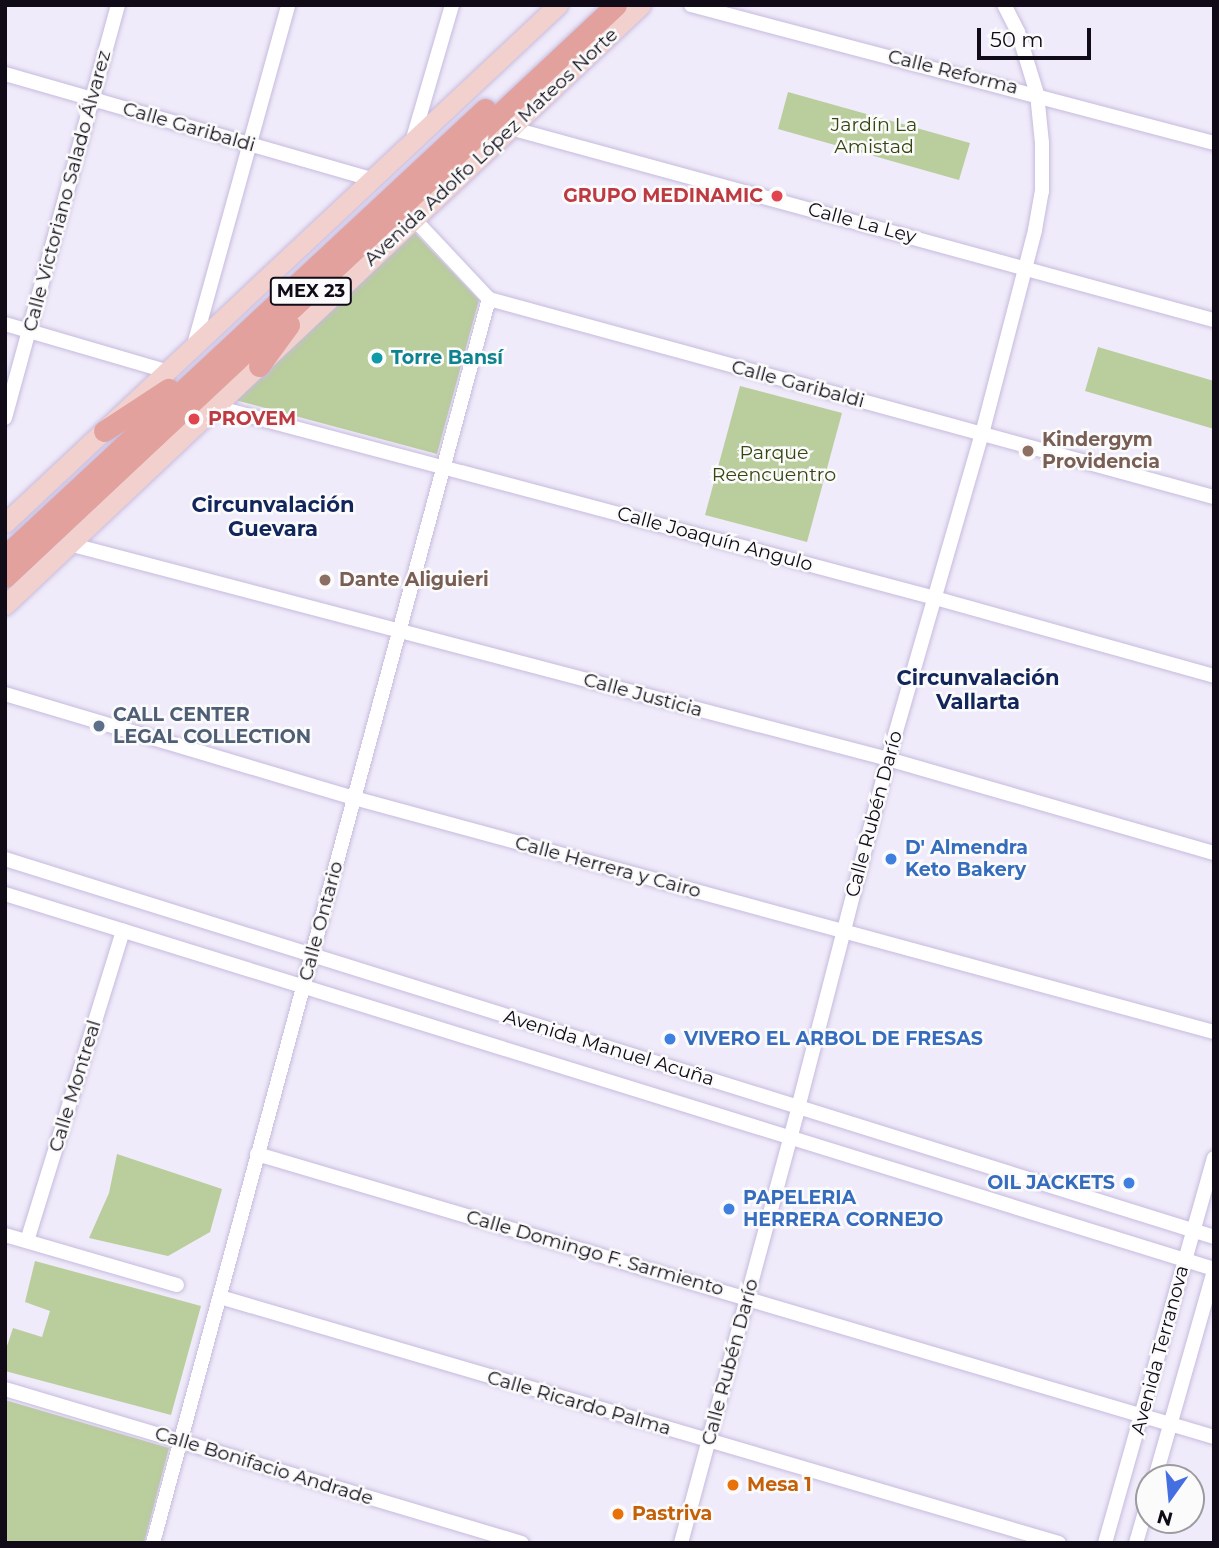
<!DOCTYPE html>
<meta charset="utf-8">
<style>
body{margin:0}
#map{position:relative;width:1219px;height:1548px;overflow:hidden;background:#f0ebfa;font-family:Montserrat,sans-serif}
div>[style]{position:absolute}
.green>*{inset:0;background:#bacd9d}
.roads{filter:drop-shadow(0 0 2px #c6bbde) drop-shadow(0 0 2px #c6bbde)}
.street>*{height:14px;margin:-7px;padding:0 7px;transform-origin:7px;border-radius:7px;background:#fff}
.secondary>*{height:19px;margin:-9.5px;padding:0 9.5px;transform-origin:9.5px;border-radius:9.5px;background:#f1d0ce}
.primary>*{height:21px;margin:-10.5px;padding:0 10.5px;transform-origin:10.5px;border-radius:10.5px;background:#e3a19d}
.dots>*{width:19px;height:19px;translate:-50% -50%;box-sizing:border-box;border:4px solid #fbfbfb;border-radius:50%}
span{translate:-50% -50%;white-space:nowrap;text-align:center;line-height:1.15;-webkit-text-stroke:5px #fbfbfb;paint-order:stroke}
.shield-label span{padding:2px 5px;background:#fbfbfb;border:2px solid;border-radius:5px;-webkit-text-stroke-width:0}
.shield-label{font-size:18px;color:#100b17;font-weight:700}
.street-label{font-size:19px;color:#100b17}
.park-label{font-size:19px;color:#354611}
.health-label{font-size:19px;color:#be3a42;font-weight:700}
.right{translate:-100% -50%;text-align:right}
.left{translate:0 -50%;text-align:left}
.culture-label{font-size:19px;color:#0d838f;font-weight:700}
.education-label{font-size:19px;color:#785e54;font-weight:700}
.service-label{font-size:19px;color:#4e5e75;font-weight:700}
.shop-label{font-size:19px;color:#366cbe;font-weight:700}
.food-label{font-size:19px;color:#c56008;font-weight:700}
.neighbourhood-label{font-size:21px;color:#13265c;font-weight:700}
.frame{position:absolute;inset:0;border:7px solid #100b17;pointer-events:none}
.north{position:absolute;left:1135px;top:1464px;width:70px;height:70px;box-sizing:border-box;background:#fbfbfb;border:2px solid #9d9ba0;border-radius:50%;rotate:195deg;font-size:19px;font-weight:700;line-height:28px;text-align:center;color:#100b17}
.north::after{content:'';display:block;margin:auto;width:24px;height:32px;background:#446fe1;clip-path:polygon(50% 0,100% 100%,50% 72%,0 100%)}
.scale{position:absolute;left:977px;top:28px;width:114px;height:32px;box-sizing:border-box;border:4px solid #100b17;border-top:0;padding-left:9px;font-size:21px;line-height:24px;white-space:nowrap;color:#100b17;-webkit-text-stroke:5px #fbfbfb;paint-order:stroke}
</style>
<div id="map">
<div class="green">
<i style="clip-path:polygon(788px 92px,970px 143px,959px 180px,778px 129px)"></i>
<i style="clip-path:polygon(413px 231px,479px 300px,437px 454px,235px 400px)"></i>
<i style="clip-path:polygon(1098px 347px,1214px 381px,1214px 429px,1085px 391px)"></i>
<i style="clip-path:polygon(740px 386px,842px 413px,807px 542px,705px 515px)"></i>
<i style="clip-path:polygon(117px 1154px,222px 1189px,210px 1232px,168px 1256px,89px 1238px,109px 1193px)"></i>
<i style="clip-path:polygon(35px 1261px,201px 1306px,171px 1415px,5px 1371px,5px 1352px,13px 1328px,42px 1337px,50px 1311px,25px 1302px)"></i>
<i style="clip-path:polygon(5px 1400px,169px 1448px,144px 1543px,5px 1543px)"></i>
</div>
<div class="roads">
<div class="street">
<i style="left:691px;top:5px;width:541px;rotate:14.78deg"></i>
<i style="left:5px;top:74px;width:382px;rotate:16deg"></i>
<i style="left:510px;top:128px;width:730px;rotate:15.26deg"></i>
<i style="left:412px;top:142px;width:143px;rotate:-73.7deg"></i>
<i style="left:414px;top:219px;width:110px;rotate:46.8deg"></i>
<i style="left:489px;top:299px;width:752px;rotate:15.28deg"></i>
<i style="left:5px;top:324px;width:168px;rotate:16.3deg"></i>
<i style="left:194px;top:345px;width:353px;rotate:-74.5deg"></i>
<i style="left:216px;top:407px;width:744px;rotate:14.88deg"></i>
<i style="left:935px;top:598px;width:290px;rotate:15.6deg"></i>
<i style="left:5px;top:418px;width:428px;rotate:-74.7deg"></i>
<i style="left:69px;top:544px;width:847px;rotate:14.71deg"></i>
<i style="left:888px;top:759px;width:339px;rotate:16.1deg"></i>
<i style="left:5px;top:694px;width:364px;rotate:16.6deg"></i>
<i style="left:354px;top:798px;width:891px;rotate:15.22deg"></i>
<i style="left:5px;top:859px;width:1267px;rotate:17.36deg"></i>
<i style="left:5px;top:894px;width:1266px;rotate:17.23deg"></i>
<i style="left:257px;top:1154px;width:998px;rotate:16.47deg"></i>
<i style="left:5px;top:1235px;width:179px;rotate:16.2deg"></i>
<i style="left:27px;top:1241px;width:325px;rotate:-72.8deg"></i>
<i style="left:220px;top:1297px;width:874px;rotate:16.34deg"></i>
<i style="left:5px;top:1389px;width:539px;rotate:16.59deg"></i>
<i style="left:1155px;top:1478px;width:215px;rotate:-74.1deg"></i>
<i style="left:153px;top:1543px;width:1289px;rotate:-74.89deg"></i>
<i style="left:681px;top:1543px;width:450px;rotate:-74.9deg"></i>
<i style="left:798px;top:1108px;width:360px;rotate:-75.5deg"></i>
<i style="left:888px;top:759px;width:338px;rotate:-73.9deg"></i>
<i style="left:982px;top:434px;width:211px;rotate:-75.4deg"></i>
<i style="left:1035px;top:230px;width:40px;rotate:-80deg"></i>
<i style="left:1042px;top:191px;width:48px;rotate:-90deg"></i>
<i style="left:1042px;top:143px;width:49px;rotate:-95.8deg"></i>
<i style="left:1037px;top:94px;width:65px;rotate:-107deg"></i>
<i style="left:1018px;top:32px;width:30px;rotate:-117deg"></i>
<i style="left:1105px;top:1543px;width:400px;rotate:-74.2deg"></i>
<i style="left:1136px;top:1543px;width:47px;rotate:-73.9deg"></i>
</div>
<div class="secondary">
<i style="left:5px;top:523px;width:758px;rotate:-43.13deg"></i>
<i style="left:5px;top:605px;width:874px;rotate:-43.33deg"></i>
</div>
<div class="primary">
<i style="left:259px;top:366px;width:51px;rotate:-53.8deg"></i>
<i style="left:104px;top:431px;width:77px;rotate:-33.3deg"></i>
<i style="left:5px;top:556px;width:656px;rotate:-42.96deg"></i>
<i style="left:5px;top:577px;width:837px;rotate:-43.11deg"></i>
</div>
</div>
<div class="dots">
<i style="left:777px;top:196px;background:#e0444e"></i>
<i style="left:377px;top:358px;background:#0f9aa8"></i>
<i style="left:194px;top:419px;background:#e0444e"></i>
<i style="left:1028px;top:451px;background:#8d6e63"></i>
<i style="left:325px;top:580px;background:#8d6e63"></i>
<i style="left:99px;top:726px;background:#5c6f8a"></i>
<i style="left:891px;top:859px;background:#3f7fe0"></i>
<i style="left:670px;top:1039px;background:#3f7fe0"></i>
<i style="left:1129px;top:1183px;background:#3f7fe0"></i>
<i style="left:729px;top:1209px;background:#3f7fe0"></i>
<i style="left:733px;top:1485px;background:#e8710a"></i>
<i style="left:618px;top:1514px;background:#e8710a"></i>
</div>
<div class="shield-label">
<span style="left:311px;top:291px">MEX 23</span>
</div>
<div class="street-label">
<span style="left:953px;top:72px;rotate:14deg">Calle Reforma</span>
<span style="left:189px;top:127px;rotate:16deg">Calle Garibaldi</span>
<span style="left:491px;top:147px;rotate:-43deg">Avenida Adolfo López Mateos Norte</span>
<span style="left:67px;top:191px;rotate:-75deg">Calle Victoriano Salado Álvarez</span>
<span style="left:862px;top:223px;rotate:15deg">Calle La Ley</span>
<span style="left:798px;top:384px;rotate:15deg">Calle Garibaldi</span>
<span style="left:715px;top:539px;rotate:15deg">Calle Joaquín Angulo</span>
<span style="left:643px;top:695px;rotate:15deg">Calle Justicia</span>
<span style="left:874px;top:814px;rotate:-75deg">Calle Rubén Darío</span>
<span style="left:608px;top:867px;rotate:15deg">Calle Herrera y Cairo</span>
<span style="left:321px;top:921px;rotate:-75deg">Calle Ontario</span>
<span style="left:609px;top:1048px;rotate:17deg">Avenida Manuel Acuña</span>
<span style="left:75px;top:1086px;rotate:-73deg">Calle Montreal</span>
<span style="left:595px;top:1253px;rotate:16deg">Calle Domingo F. Sarmiento</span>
<span style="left:1160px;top:1350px;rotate:-75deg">Avenida Terranova</span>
<span style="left:730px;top:1362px;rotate:-75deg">Calle Rubén Darío</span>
<span style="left:579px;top:1403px;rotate:16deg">Calle Ricardo Palma</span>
<span style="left:264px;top:1466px;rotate:17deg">Calle Bonifacio Andrade</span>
</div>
<div class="park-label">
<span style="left:874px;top:136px">Jardín La<br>Amistad</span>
<span style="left:774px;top:464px">Parque<br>Reencuentro</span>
</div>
<div class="health-label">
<span class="right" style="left:763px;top:196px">GRUPO MEDINAMIC</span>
<span class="left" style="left:208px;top:419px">PROVEM</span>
</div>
<div class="culture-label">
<span class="left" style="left:391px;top:358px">Torre Bansí</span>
</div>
<div class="education-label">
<span class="left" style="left:1042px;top:451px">Kindergym<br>Providencia</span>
<span class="left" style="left:339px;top:580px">Dante Aliguieri</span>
</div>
<div class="service-label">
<span class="left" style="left:113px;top:726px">CALL CENTER<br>LEGAL COLLECTION</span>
</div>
<div class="shop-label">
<span class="left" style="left:905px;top:859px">D' Almendra<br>Keto Bakery</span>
<span class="left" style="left:684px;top:1039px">VIVERO EL ARBOL DE FRESAS</span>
<span class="right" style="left:1115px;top:1183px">OIL JACKETS</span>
<span class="left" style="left:743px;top:1209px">PAPELERIA<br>HERRERA CORNEJO</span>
</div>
<div class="food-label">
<span class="left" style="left:747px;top:1485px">Mesa 1</span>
<span class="left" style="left:632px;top:1514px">Pastriva</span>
</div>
<div class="neighbourhood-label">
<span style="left:273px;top:517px">Circunvalación<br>Guevara</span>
<span style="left:978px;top:690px">Circunvalación<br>Vallarta</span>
</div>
<div class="frame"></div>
<div class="north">N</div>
<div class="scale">50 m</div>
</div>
